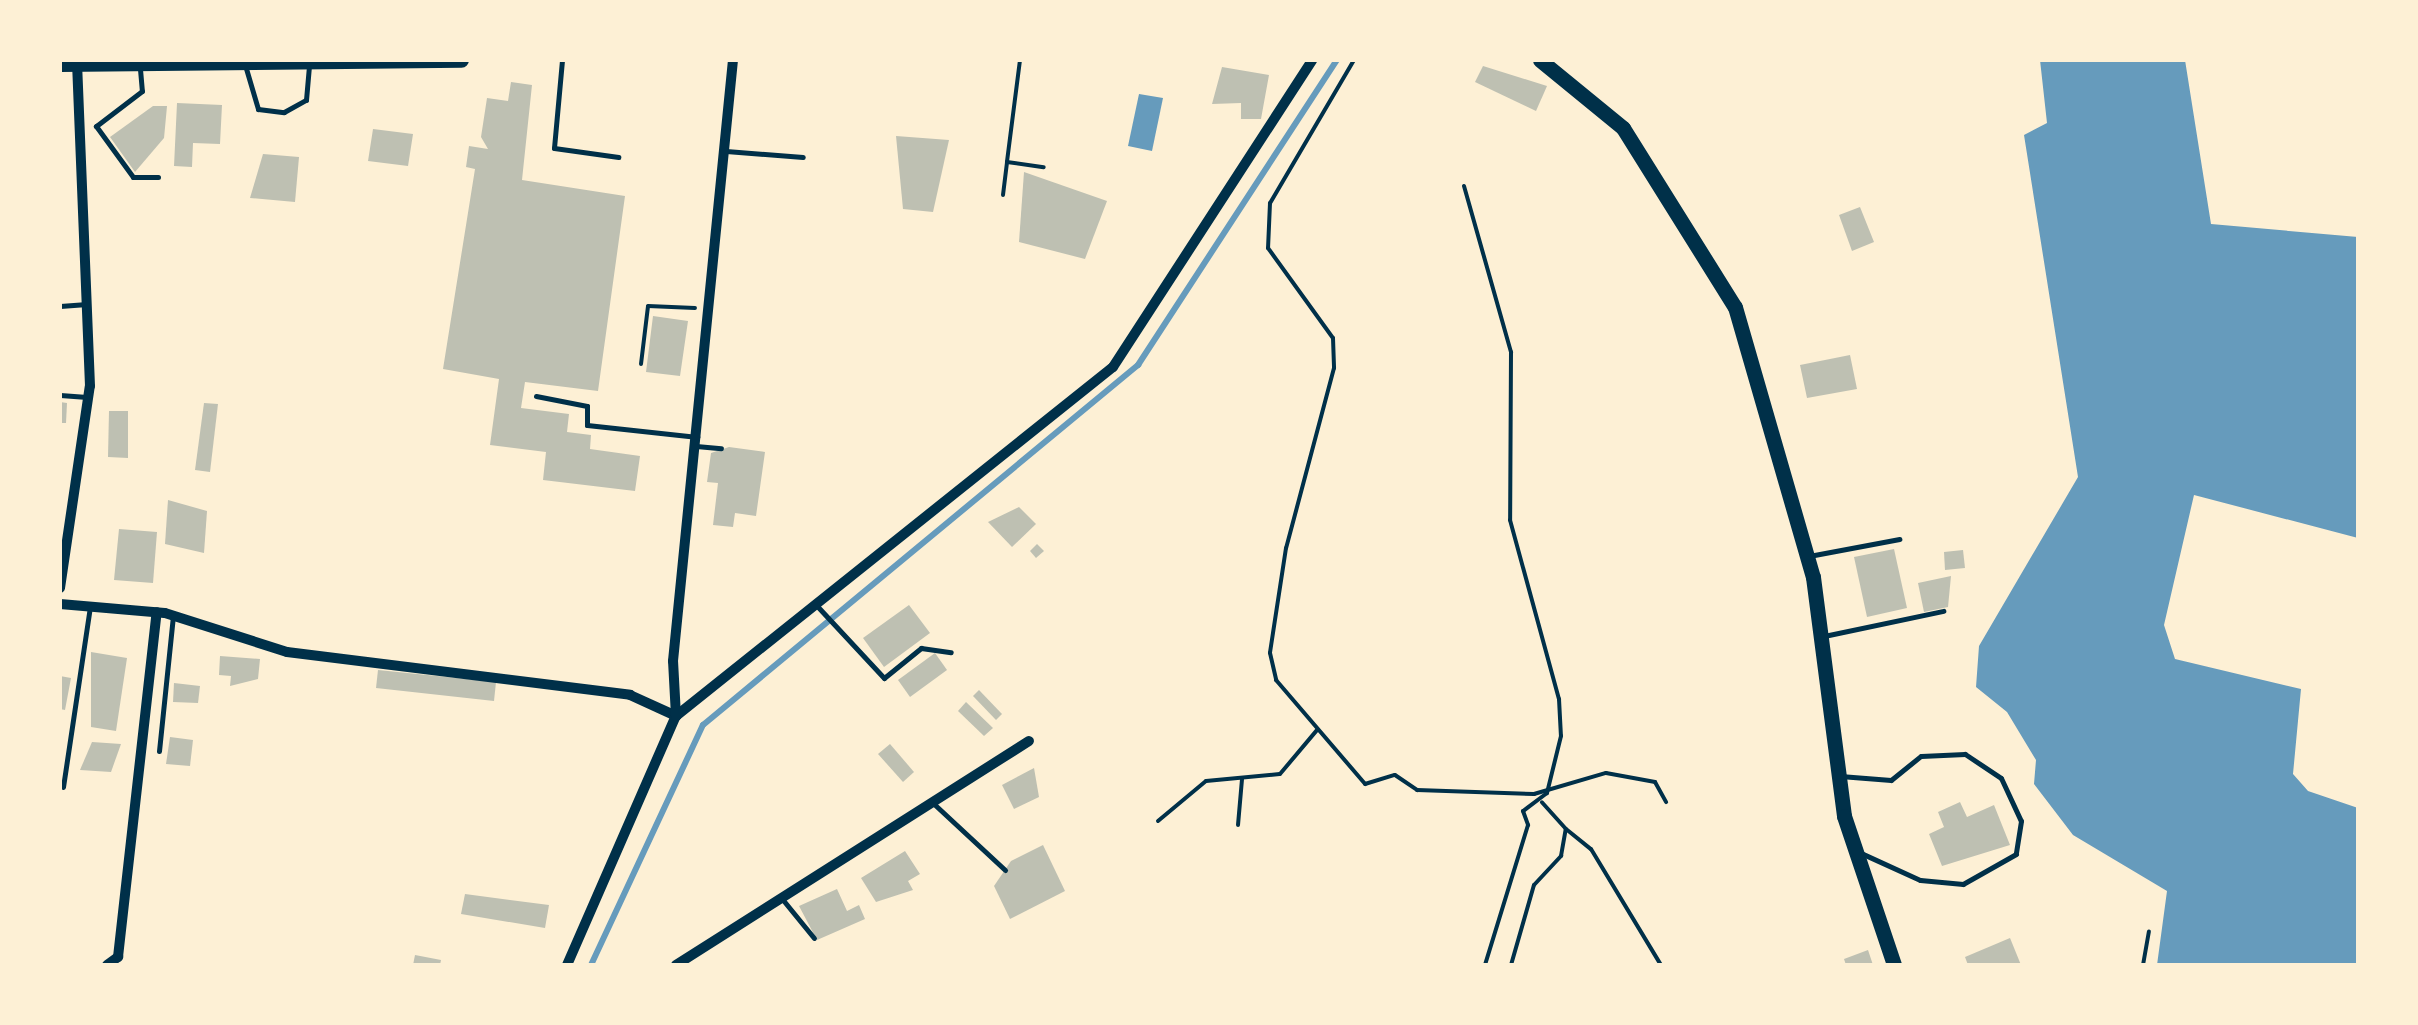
<!DOCTYPE html>
<style>
body{margin:0}
#map{position:relative;width:2418px;height:1025px;overflow:hidden;background:#fdf0d5;font-family:"Source Sans 3",sans-serif}
div>[style]{position:absolute}
.water>*{inset:0;background:#669bbc}
.stream>*{height:6px;margin:-3px;padding:0 3px;transform-origin:3px;border-radius:3px;background:#669bbc}
.building>*{inset:0;background:#bec0b2}
.path>*{height:4px;margin:-2px;padding:0 2px;transform-origin:2px;border-radius:2px;background:#003049}
.service>*{height:5px;margin:-2.5px;padding:0 2.5px;transform-origin:2.5px;border-radius:2.5px;background:#003049}
.minor>*{height:10px;margin:-5px;padding:0 5px;transform-origin:5px;border-radius:5px;background:#003049}
.primary>*{height:15px;margin:-7.5px;padding:0 7.5px;transform-origin:7.5px;border-radius:7.5px;background:#003049}
span{translate:-50% -50%;white-space:nowrap;text-align:center;line-height:1.15;-webkit-text-stroke:10px #fdf0d5;paint-order:stroke}
.frame{position:absolute;inset:0;border:62px solid #fdf0d5;pointer-events:none}
</style>
<div id="map">
<div class="water">
<i style="clip-path:polygon(2040px 60px,2185px 60px,2211px 224px,2358px 237px,2358px 538px,2194px 495px,2164px 625px,2175px 659px,2301px 689px,2293px 774px,2308px 791px,2358px 808px,2358px 965px,2157px 965px,2167px 891px,2073px 835px,2034px 784px,2036px 760px,2007px 712px,1976px 687px,1979px 646px,2078px 477px,2024px 135px,2047px 123px)"></i>
<i style="clip-path:polygon(1139px 94px,1163px 98px,1152px 151px,1128px 146px)"></i>
</div>
<div class="stream">
<i style="left:591px;top:965px;width:265px;rotate:-65deg"></i>
<i style="left:703px;top:725px;width:565px;rotate:-39.61deg"></i>
<i style="left:1138px;top:365px;width:364px;rotate:-56.9deg"></i>
</div>
<div class="building">
<i style="clip-path:polygon(1483px 66px,1547px 86px,1536px 111px,1475px 82px)"></i>
<i style="clip-path:polygon(1222px 67px,1269px 75px,1261px 119px,1241px 119px,1241px 103px,1212px 104px)"></i>
<i style="clip-path:polygon(511px 82px,532px 85px,522px 180px,625px 196px,598px 391px,525px 382px,521px 408px,569px 414px,567px 432px,591px 435px,590px 449px,640px 456px,635px 491px,543px 480px,546px 452px,490px 445px,499px 379px,443px 369px,475px 169px,466px 167px,469px 146px,488px 149px,481px 137px,487px 98px,508px 101px)"></i>
<i style="clip-path:polygon(177px 103px,222px 105px,220px 144px,193px 143px,192px 167px,174px 166px)"></i>
<i style="clip-path:polygon(153px 106px,167px 106px,164px 138px,135px 172px,110px 137px)"></i>
<i style="clip-path:polygon(373px 129px,413px 134px,408px 166px,368px 161px)"></i>
<i style="clip-path:polygon(896px 136px,949px 140px,933px 212px,903px 209px)"></i>
<i style="clip-path:polygon(263px 154px,299px 157px,295px 202px,250px 198px)"></i>
<i style="clip-path:polygon(1024px 172px,1107px 201px,1085px 259px,1019px 242px)"></i>
<i style="clip-path:polygon(1860px 207px,1874px 242px,1852px 251px,1839px 215px)"></i>
<i style="clip-path:polygon(653px 316px,688px 321px,680px 376px,646px 372px)"></i>
<i style="clip-path:polygon(1850px 355px,1857px 389px,1807px 398px,1800px 365px)"></i>
<i style="clip-path:polygon(60px 402px,67px 403px,66px 423px,60px 423px)"></i>
<i style="clip-path:polygon(204px 403px,218px 404px,210px 472px,195px 470px)"></i>
<i style="clip-path:polygon(109px 411px,128px 411px,128px 458px,108px 457px)"></i>
<i style="clip-path:polygon(729px 447px,765px 452px,756px 516px,735px 513px,733px 527px,713px 525px,718px 483px,707px 482px,711px 453px)"></i>
<i style="clip-path:polygon(168px 500px,207px 511px,204px 553px,165px 544px)"></i>
<i style="clip-path:polygon(1019px 507px,1036px 524px,1012px 547px,988px 522px)"></i>
<i style="clip-path:polygon(119px 529px,157px 532px,153px 583px,114px 580px)"></i>
<i style="clip-path:polygon(1037px 544px,1044px 551px,1036px 558px,1030px 551px)"></i>
<i style="clip-path:polygon(1894px 549px,1907px 608px,1867px 617px,1854px 557px)"></i>
<i style="clip-path:polygon(1963px 550px,1965px 568px,1945px 570px,1944px 552px)"></i>
<i style="clip-path:polygon(1951px 576px,1948px 607px,1924px 612px,1918px 583px)"></i>
<i style="clip-path:polygon(909px 605px,930px 633px,884px 667px,863px 638px)"></i>
<i style="clip-path:polygon(91px 652px,127px 658px,116px 731px,91px 727px)"></i>
<i style="clip-path:polygon(935px 653px,947px 670px,910px 697px,898px 680px)"></i>
<i style="clip-path:polygon(220px 656px,260px 659px,258px 679px,230px 686px,231px 676px,219px 675px)"></i>
<i style="clip-path:polygon(378px 670px,496px 682px,494px 701px,376px 688px)"></i>
<i style="clip-path:polygon(60px 676px,71px 678px,65px 710px,60px 709px)"></i>
<i style="clip-path:polygon(174px 683px,200px 686px,198px 703px,173px 702px)"></i>
<i style="clip-path:polygon(979px 690px,1002px 714px,996px 720px,973px 696px)"></i>
<i style="clip-path:polygon(966px 702px,993px 728px,984px 736px,958px 711px)"></i>
<i style="clip-path:polygon(170px 737px,193px 740px,190px 766px,166px 764px)"></i>
<i style="clip-path:polygon(92px 742px,121px 744px,111px 772px,80px 770px)"></i>
<i style="clip-path:polygon(890px 744px,914px 772px,903px 782px,878px 754px)"></i>
<i style="clip-path:polygon(1034px 768px,1039px 797px,1014px 809px,1002px 785px)"></i>
<i style="clip-path:polygon(1960px 802px,1967px 817px,1994px 805px,2010px 845px,1942px 866px,1929px 834px,1944px 827px,1938px 812px)"></i>
<i style="clip-path:polygon(1043px 845px,1065px 891px,1010px 919px,994px 886px,1011px 861px)"></i>
<i style="clip-path:polygon(905px 851px,920px 874px,908px 881px,913px 890px,876px 902px,861px 878px)"></i>
<i style="clip-path:polygon(837px 889px,847px 911px,859px 905px,865px 919px,817px 940px,799px 906px)"></i>
<i style="clip-path:polygon(465px 894px,549px 905px,545px 928px,461px 914px)"></i>
<i style="clip-path:polygon(2010px 938px,2021px 965px,1968px 965px,1965px 957px)"></i>
<i style="clip-path:polygon(1868px 950px,1873px 965px,1846px 965px,1844px 959px)"></i>
<i style="clip-path:polygon(415px 955px,441px 960px,440px 965px,413px 965px)"></i>
</div>
<div class="path">
<i style="left:1020px;top:60px;width:103px;rotate:97.3deg"></i>
<i style="left:1007px;top:162px;width:37px;rotate:8deg"></i>
<i style="left:1354px;top:60px;width:166px;rotate:120.4deg"></i>
<i style="left:1270px;top:203px;width:45px;rotate:92.5deg"></i>
<i style="left:1268px;top:248px;width:111px;rotate:54.2deg"></i>
<i style="left:1333px;top:338px;width:30px;rotate:88deg"></i>
<i style="left:1334px;top:368px;width:186px;rotate:104.9deg"></i>
<i style="left:1286px;top:548px;width:106px;rotate:98.7deg"></i>
<i style="left:1270px;top:653px;width:28px;rotate:77deg"></i>
<i style="left:1276px;top:680px;width:137px;rotate:49.4deg"></i>
<i style="left:1365px;top:784px;width:31px;rotate:-17deg"></i>
<i style="left:1395px;top:775px;width:27px;rotate:34deg"></i>
<i style="left:1417px;top:790px;width:117px;rotate:2deg"></i>
<i style="left:1534px;top:794px;width:75px;rotate:-16.3deg"></i>
<i style="left:1606px;top:773px;width:50px;rotate:10.4deg"></i>
<i style="left:1655px;top:782px;width:23px;rotate:61deg"></i>
<i style="left:1464px;top:186px;width:173px;rotate:74.2deg"></i>
<i style="left:1511px;top:352px;width:168px;rotate:90.3deg"></i>
<i style="left:1510px;top:520px;width:186px;rotate:74.7deg"></i>
<i style="left:1559px;top:699px;width:37px;rotate:87deg"></i>
<i style="left:1561px;top:736px;width:59px;rotate:103.8deg"></i>
<i style="left:1547px;top:793px;width:30px;rotate:143deg"></i>
<i style="left:1523px;top:811px;width:15px;rotate:70deg"></i>
<i style="left:1528px;top:825px;width:146px;rotate:107.1deg"></i>
<i style="left:1003px;top:195px;width:33px;rotate:-83deg"></i>
<i style="left:641px;top:364px;width:58px;rotate:-83.1deg"></i>
<i style="left:648px;top:306px;width:47px;rotate:2.4deg"></i>
<i style="left:1158px;top:821px;width:62px;rotate:-39.8deg"></i>
<i style="left:1206px;top:781px;width:74px;rotate:-5.4deg"></i>
<i style="left:1280px;top:774px;width:57px;rotate:-49.9deg"></i>
<i style="left:1238px;top:825px;width:46px;rotate:-85deg"></i>
<i style="left:1566px;top:829px;width:32px;rotate:39deg"></i>
<i style="left:1591px;top:849px;width:135px;rotate:58.9deg"></i>
<i style="left:1511px;top:965px;width:83px;rotate:-74deg"></i>
<i style="left:1534px;top:885px;width:40px;rotate:-47deg"></i>
<i style="left:1561px;top:856px;width:27px;rotate:-80deg"></i>
<i style="left:1566px;top:829px;width:36px;rotate:-132deg"></i>
<i style="left:2143px;top:965px;width:34px;rotate:-80deg"></i>
</div>
<div class="service">
<i style="left:562px;top:60px;width:88px;rotate:95.2deg"></i>
<i style="left:554px;top:148px;width:65px;rotate:8deg"></i>
<i style="left:245px;top:65px;width:46px;rotate:73.5deg"></i>
<i style="left:258px;top:109px;width:26px;rotate:7deg"></i>
<i style="left:284px;top:112px;width:25px;rotate:-29deg"></i>
<i style="left:306px;top:100px;width:35px;rotate:-85deg"></i>
<i style="left:140px;top:69px;width:22px;rotate:85deg"></i>
<i style="left:142px;top:91px;width:58px;rotate:142.7deg"></i>
<i style="left:96px;top:126px;width:63px;rotate:54deg"></i>
<i style="left:133px;top:177px;width:25px"></i>
<i style="left:726px;top:151px;width:77px;rotate:4.5deg"></i>
<i style="left:60px;top:306px;width:27px;rotate:-4deg"></i>
<i style="left:60px;top:395px;width:27px;rotate:4deg"></i>
<i style="left:536px;top:396px;width:52px;rotate:11.1deg"></i>
<i style="left:587px;top:406px;width:19px;rotate:90deg"></i>
<i style="left:587px;top:425px;width:111px;rotate:6.2deg"></i>
<i style="left:696px;top:446px;width:25px;rotate:5deg"></i>
<i style="left:1809px;top:556px;width:92px;rotate:-10.7deg"></i>
<i style="left:818px;top:607px;width:97px;rotate:47.1deg"></i>
<i style="left:884px;top:678px;width:48px;rotate:-39deg"></i>
<i style="left:921px;top:648px;width:30px;rotate:8deg"></i>
<i style="left:1824px;top:636px;width:122px;rotate:-11.9deg"></i>
<i style="left:159px;top:751px;width:137px;rotate:-84.1deg"></i>
<i style="left:1840px;top:776px;width:51px;rotate:4.5deg"></i>
<i style="left:1891px;top:780px;width:38px;rotate:-39deg"></i>
<i style="left:1921px;top:756px;width:44px;rotate:-2.6deg"></i>
<i style="left:1965px;top:754px;width:43px;rotate:33.7deg"></i>
<i style="left:2001px;top:778px;width:47px;rotate:65.1deg"></i>
<i style="left:2021px;top:821px;width:33px;rotate:99deg"></i>
<i style="left:2016px;top:854px;width:61px;rotate:150.5deg"></i>
<i style="left:1963px;top:884px;width:43px;rotate:-174.7deg"></i>
<i style="left:1920px;top:880px;width:63px;rotate:-155.5deg"></i>
<i style="left:63px;top:787px;width:182px;rotate:-81.5deg"></i>
<i style="left:934px;top:804px;width:97px;rotate:42.9deg"></i>
<i style="left:783px;top:900px;width:49px;rotate:50.8deg"></i>
<i style="left:484px;top:965px;width:2px"></i>
</div>
<div class="minor">
<i style="left:60px;top:588px;width:204px;rotate:-81.6deg"></i>
<i style="left:90px;top:386px;width:324px;rotate:-92.3deg"></i>
<i style="left:60px;top:604px;width:105px;rotate:4.9deg"></i>
<i style="left:165px;top:613px;width:128px;rotate:17.7deg"></i>
<i style="left:287px;top:652px;width:346px;rotate:7.1deg"></i>
<i style="left:630px;top:695px;width:51px;rotate:24.5deg"></i>
<i style="left:676px;top:716px;width:559px;rotate:-38.61deg"></i>
<i style="left:1113px;top:367px;width:366px;rotate:-57deg"></i>
<i style="left:107px;top:965px;width:14px;rotate:-36deg"></i>
<i style="left:118px;top:957px;width:347px;rotate:-83.6deg"></i>
<i style="left:567px;top:965px;width:272px;rotate:-66.4deg"></i>
<i style="left:676px;top:716px;width:55px;rotate:-93.1deg"></i>
<i style="left:673px;top:661px;width:604px;rotate:-84.3deg"></i>
<i style="left:676px;top:965px;width:418px;rotate:-32.4deg"></i>
</div>
<div class="primary">
<i style="left:1540px;top:60px;width:107px;rotate:39.3deg"></i>
<i style="left:1623px;top:128px;width:211px;rotate:58deg"></i>
<i style="left:1735px;top:307px;width:281px;rotate:73.9deg"></i>
<i style="left:1813px;top:577px;width:241px;rotate:82.6deg"></i>
<i style="left:1844px;top:816px;width:157px;rotate:71.4deg"></i>
<i style="left:60px;top:64px;width:401px;rotate:-0.6deg"></i>
</div>
<div class="frame"></div>
</div>
